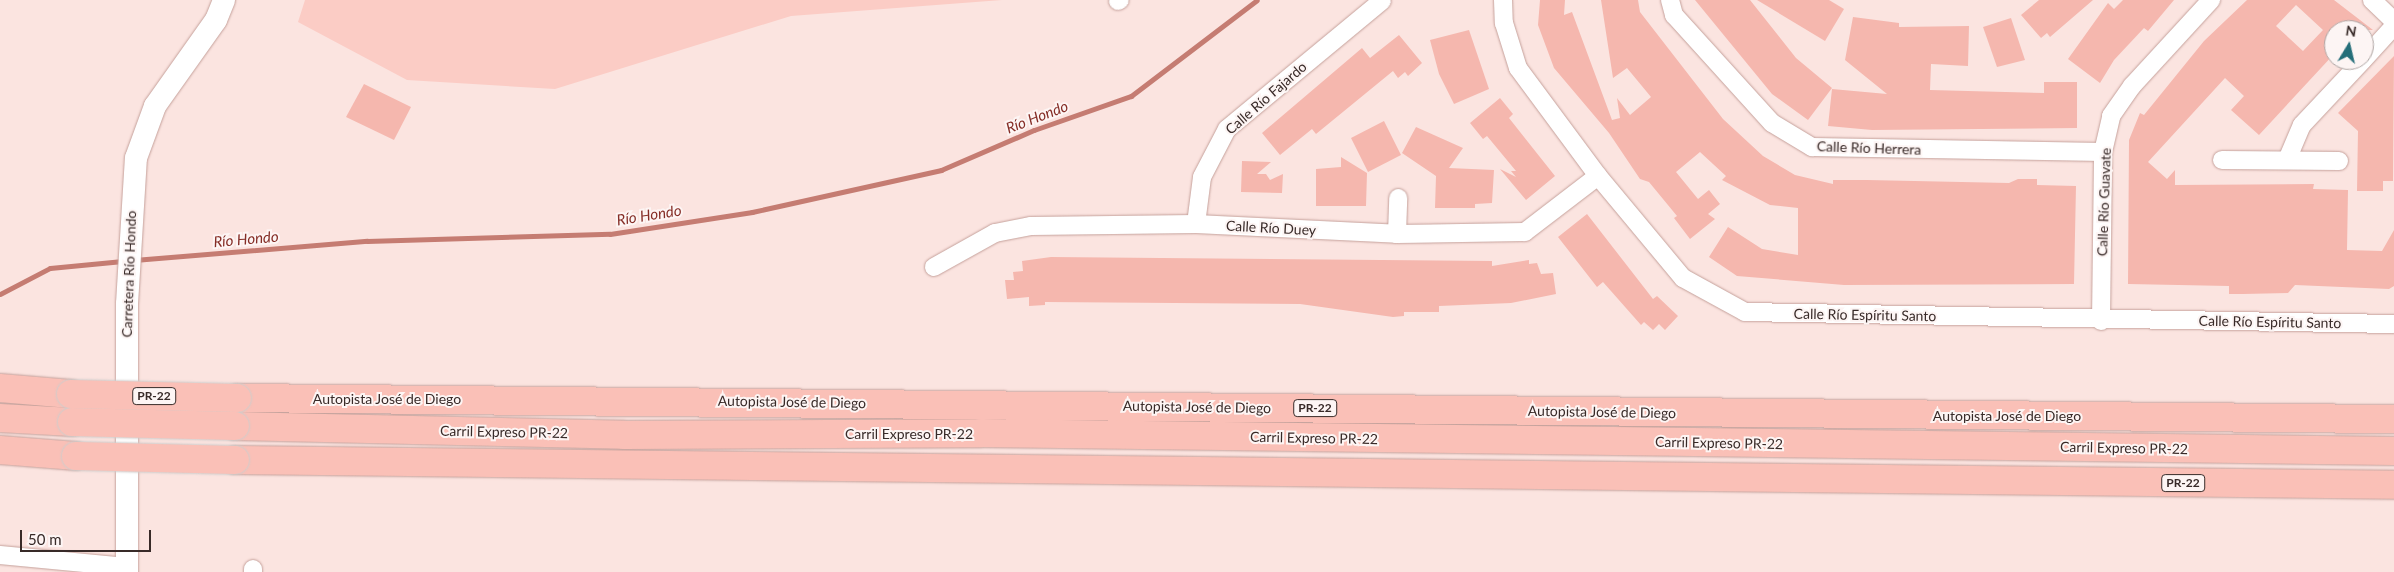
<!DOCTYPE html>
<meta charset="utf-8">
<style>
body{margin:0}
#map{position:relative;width:2394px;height:572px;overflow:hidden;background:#fbe4e0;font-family:Lato,sans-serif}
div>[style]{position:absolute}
.green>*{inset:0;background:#fbccc5}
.stream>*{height:5px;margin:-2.5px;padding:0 2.5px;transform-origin:2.5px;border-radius:2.5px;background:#c57c72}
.building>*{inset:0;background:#f5b7ae}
.roads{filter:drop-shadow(0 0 1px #c5a19b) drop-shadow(0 0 1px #c5a19b)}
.minor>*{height:18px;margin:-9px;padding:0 9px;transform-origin:9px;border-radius:9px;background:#fff}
.tertiary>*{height:22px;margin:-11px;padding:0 11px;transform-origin:11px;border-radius:11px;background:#fff}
.motorway>*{height:28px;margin:-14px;padding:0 14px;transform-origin:14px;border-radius:14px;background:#fac0b7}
.bridges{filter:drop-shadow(0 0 1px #cfcccb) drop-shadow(0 0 1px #cfcccb)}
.motorway-bridge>*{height:28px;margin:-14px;padding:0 14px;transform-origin:14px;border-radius:14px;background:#fac0b7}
span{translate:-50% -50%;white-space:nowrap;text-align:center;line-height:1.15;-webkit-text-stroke:4px #fdf5f4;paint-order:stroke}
.shield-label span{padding:1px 4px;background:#fdf5f4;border:1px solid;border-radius:4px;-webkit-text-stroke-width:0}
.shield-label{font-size:12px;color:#382a28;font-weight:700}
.street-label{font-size:14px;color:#382a28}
.water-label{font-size:15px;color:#852d26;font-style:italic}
.north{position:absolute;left:2324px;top:20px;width:50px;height:50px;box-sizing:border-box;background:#fdf5f4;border:1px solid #aea4a2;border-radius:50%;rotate:9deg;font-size:14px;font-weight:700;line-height:20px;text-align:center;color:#382a28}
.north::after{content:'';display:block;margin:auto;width:18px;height:22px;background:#256e79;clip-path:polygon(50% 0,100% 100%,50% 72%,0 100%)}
.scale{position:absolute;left:20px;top:530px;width:131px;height:22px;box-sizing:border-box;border:2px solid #382a28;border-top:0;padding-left:6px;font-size:15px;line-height:18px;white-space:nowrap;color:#382a28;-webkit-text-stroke:4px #fdf5f4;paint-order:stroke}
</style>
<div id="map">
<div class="green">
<i style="clip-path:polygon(305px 0,1002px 0,791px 16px,555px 89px,407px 80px,298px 22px)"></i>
</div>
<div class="stream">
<i style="left:134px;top:260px;width:234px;rotate:-4.7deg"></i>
<i style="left:367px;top:241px;width:243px;rotate:-1.7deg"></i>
<i style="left:610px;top:234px;width:144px;rotate:-8.8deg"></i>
<i style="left:752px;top:212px;width:194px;rotate:-12.5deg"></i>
<i style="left:941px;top:170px;width:101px;rotate:-23.3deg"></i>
<i style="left:1034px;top:130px;width:103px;rotate:-19.3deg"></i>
<i style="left:1131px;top:96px;width:158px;rotate:-37.3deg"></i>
<i style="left:0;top:294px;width:56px;rotate:-27.5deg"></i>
<i style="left:50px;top:268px;width:73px;rotate:-5.5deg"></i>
</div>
<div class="building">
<i style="clip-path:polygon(1540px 0,1565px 0,1564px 15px,1572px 12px,1612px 120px,1620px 118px,1617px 98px,1630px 115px,1651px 97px,1627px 68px,1613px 78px,1601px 0,1638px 0,1640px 12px,1723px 119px,1763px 156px,1795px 175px,1833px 184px,1833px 180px,1867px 180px,2009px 183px,2018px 179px,2037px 179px,2037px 185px,2076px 186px,2074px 284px,1844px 285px,1737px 276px,1709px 257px,1728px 227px,1762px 249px,1798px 255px,1798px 208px,1770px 205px,1722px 180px,1726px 176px,1700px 152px,1676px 172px,1698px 199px,1709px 190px,1720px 204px,1708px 214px,1715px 219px,1690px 239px,1674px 218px,1677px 216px,1649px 182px,1640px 179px,1609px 133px,1554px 68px,1538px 25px)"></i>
<i style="clip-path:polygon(1695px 0,1750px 0,1796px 58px,1832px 88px,1808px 120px,1772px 94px)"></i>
<i style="clip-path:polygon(1757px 0,1829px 0,1844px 9px,1825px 41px)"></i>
<i style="clip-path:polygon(2039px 0,2093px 0,2050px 37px,2047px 33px,2041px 38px,2021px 15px)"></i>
<i style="clip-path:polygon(2123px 0,2174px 0,2148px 31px,2144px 28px,2114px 60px,2100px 83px,2068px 59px,2108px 3px,2114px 9px)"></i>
<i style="clip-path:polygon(evenodd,2247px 0,2334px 0,2373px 30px,2334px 30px,2334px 54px,2259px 135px,2231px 110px,2244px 96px,2225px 78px,2148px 162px,2167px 179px,2175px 170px,2175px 185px,2314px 184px,2313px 189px,2348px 190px,2347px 250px,2382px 251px,2394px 230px,2394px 286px,2389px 289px,2295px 285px,2288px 293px,2243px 294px,2229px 294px,2229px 286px,2128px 284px,2129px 140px,2140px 113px,2144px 115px,2204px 41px,2247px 0,2296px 5px,2323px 30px,2303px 51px,2276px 26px,2296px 5px)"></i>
<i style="clip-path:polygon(1853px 17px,1899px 23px,1899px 27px,1969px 26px,1968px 66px,1931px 64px,1930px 90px,2044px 93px,2044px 82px,2077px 82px,2077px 128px,1872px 130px,1828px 126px,1832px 89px,1887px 94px,1845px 60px)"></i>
<i style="clip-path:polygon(2011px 18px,2025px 60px,1997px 67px,1983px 27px)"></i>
<i style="clip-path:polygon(1469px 30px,1489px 89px,1454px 104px,1439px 74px,1430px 40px)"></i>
<i style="clip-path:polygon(1399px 35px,1422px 63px,1408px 76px,1405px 72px,1398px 78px,1393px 71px,1316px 134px,1312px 129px,1280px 155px,1262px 133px,1362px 48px,1370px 58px)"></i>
<i style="clip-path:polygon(2394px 56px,2393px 181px,2383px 181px,2383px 191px,2357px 191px,2358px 131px,2338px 113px)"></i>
<i style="clip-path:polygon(364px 84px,411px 107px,394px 140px,346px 117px)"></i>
<i style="clip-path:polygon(1500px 98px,1513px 114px,1509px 118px,1555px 176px,1526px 200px,1500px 169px,1516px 177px,1511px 171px,1516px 171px,1487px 136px,1483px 139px,1470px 123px)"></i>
<i style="clip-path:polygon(1384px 121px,1401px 155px,1368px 172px,1351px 138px)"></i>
<i style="clip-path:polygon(1416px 127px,1463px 148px,1449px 168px,1494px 170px,1492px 203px,1475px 204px,1475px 208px,1435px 208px,1436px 176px,1402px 153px)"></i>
<i style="clip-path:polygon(1341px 157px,1367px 173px,1366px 206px,1316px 206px,1316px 169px,1341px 167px)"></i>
<i style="clip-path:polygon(1242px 161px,1271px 162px,1257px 174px,1266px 174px,1270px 180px,1283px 174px,1282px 193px,1241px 192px)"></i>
<i style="clip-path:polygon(1587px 214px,1653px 299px,1657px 296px,1678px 316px,1665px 330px,1659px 324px,1653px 330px,1644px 322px,1641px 325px,1603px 282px,1597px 287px,1558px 237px)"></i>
<i style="clip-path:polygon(1051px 257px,1492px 261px,1492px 266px,1529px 260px,1529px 264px,1537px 263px,1541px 274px,1553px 273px,1556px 294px,1511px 303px,1439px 306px,1439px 312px,1404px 312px,1404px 316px,1393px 317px,1300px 304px,1045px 302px,1045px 305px,1029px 306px,1029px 297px,1007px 299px,1005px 280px,1014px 280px,1013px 272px,1023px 271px,1022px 261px)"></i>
</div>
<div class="roads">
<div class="minor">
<i style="left:1503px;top:0;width:23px;rotate:88deg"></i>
<i style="left:1504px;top:23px;width:47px;rotate:72.7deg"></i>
<i style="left:1518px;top:68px;width:134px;rotate:53.5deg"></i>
<i style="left:1598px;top:176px;width:133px;rotate:50.2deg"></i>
<i style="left:1683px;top:278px;width:71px;rotate:28.7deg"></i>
<i style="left:1745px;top:312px;width:649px;rotate:1.06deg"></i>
<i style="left:1670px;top:0;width:16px;rotate:75deg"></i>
<i style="left:1674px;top:15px;width:146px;rotate:47.8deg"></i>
<i style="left:1772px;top:123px;width:47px;rotate:31deg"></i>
<i style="left:1812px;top:147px;width:291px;rotate:1deg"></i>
<i style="left:2372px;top:0;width:30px;rotate:44deg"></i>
<i style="left:1118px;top:1px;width:2px;rotate:-27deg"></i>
<i style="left:2364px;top:59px;width:45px;rotate:-47.7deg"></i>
<i style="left:2222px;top:160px;width:117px;rotate:0.5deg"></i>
<i style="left:2287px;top:160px;width:38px;rotate:-67deg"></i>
<i style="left:2302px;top:125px;width:89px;rotate:-46.8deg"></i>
<i style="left:1196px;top:224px;width:47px;rotate:-82.7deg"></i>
<i style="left:1202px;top:177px;width:54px;rotate:-62.5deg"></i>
<i style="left:1227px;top:129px;width:201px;rotate:-39.6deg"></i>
<i style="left:1397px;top:234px;width:36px;rotate:-88deg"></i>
<i style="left:934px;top:267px;width:70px;rotate:-29.1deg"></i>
<i style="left:995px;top:233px;width:37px;rotate:-11deg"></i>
<i style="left:1031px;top:226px;width:165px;rotate:-0.7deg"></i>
<i style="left:1196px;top:224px;width:201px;rotate:2.8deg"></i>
<i style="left:1397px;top:234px;width:128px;rotate:-0.9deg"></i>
<i style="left:1525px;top:232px;width:92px;rotate:-37.5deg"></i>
<i style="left:2101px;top:321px;width:169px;rotate:-89.3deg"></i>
<i style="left:2103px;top:152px;width:37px;rotate:-77deg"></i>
<i style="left:2111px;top:116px;width:37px;rotate:-55deg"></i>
<i style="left:2132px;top:86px;width:117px;rotate:-47.4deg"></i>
<i style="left:0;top:555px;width:127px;rotate:5.4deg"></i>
<i style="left:253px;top:572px;width:3px;rotate:-90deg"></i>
</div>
<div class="tertiary">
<i style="left:127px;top:572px;width:268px;rotate:-90deg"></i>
<i style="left:127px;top:304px;width:146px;rotate:-86.5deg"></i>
<i style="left:136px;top:158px;width:55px;rotate:-69.9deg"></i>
<i style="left:155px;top:106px;width:105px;rotate:-54.7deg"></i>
<i style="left:216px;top:20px;width:22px;rotate:-68deg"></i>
</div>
<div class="motorway">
<i style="left:0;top:388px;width:71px;rotate:4.8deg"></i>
<i style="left:237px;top:398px;width:2157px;rotate:0.56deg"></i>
<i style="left:0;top:418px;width:72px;rotate:3.2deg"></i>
<i style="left:235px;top:426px;width:389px;rotate:1.3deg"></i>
<i style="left:624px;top:435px;width:357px;rotate:-0.3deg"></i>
<i style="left:981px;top:433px;width:1413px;rotate:0.73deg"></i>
<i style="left:0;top:450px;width:76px;rotate:4.5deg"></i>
<i style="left:235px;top:460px;width:2159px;rotate:0.66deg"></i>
</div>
</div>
<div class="bridges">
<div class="motorway-bridge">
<i style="left:71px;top:394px;width:166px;rotate:1.4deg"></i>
<i style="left:72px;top:422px;width:163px;rotate:1.4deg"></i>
<i style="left:76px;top:456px;width:159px;rotate:1.4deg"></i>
</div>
</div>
<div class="shield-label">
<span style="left:154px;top:396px">PR-22</span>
<span style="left:1315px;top:408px">PR-22</span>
<span style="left:2183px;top:483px">PR-22</span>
</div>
<div class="street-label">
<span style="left:1266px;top:98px;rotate:-41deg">Calle Río Fajardo</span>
<span style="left:1869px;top:148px;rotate:2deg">Calle Río Herrera</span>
<span style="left:2104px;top:202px;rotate:-88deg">Calle Río Guavate</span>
<span style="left:1271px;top:228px;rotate:3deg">Calle Río Duey</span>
<span style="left:129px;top:274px;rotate:-88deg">Carretera Río Hondo</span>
<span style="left:1865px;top:315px;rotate:1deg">Calle Río Espíritu Santo</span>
<span style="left:2270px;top:322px;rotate:1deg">Calle Río Espíritu Santo</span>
<span style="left:387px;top:399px">Autopista José de Diego</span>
<span style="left:792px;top:402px;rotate:1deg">Autopista José de Diego</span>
<span style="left:1197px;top:407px;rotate:1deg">Autopista José de Diego</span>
<span style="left:1602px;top:412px;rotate:1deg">Autopista José de Diego</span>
<span style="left:2007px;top:416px">Autopista José de Diego</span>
<span style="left:504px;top:432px;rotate:1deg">Carril Expreso PR-22</span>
<span style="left:909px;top:434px">Carril Expreso PR-22</span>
<span style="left:1314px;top:438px;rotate:1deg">Carril Expreso PR-22</span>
<span style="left:1719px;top:443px;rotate:1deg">Carril Expreso PR-22</span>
<span style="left:2124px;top:448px;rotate:1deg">Carril Expreso PR-22</span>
</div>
<div class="water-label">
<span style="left:1037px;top:117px;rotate:-21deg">Río Hondo</span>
<span style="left:649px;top:215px;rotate:-9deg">Río Hondo</span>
<span style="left:246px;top:239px;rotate:-5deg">Río Hondo</span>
</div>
<div class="north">N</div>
<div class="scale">50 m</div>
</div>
